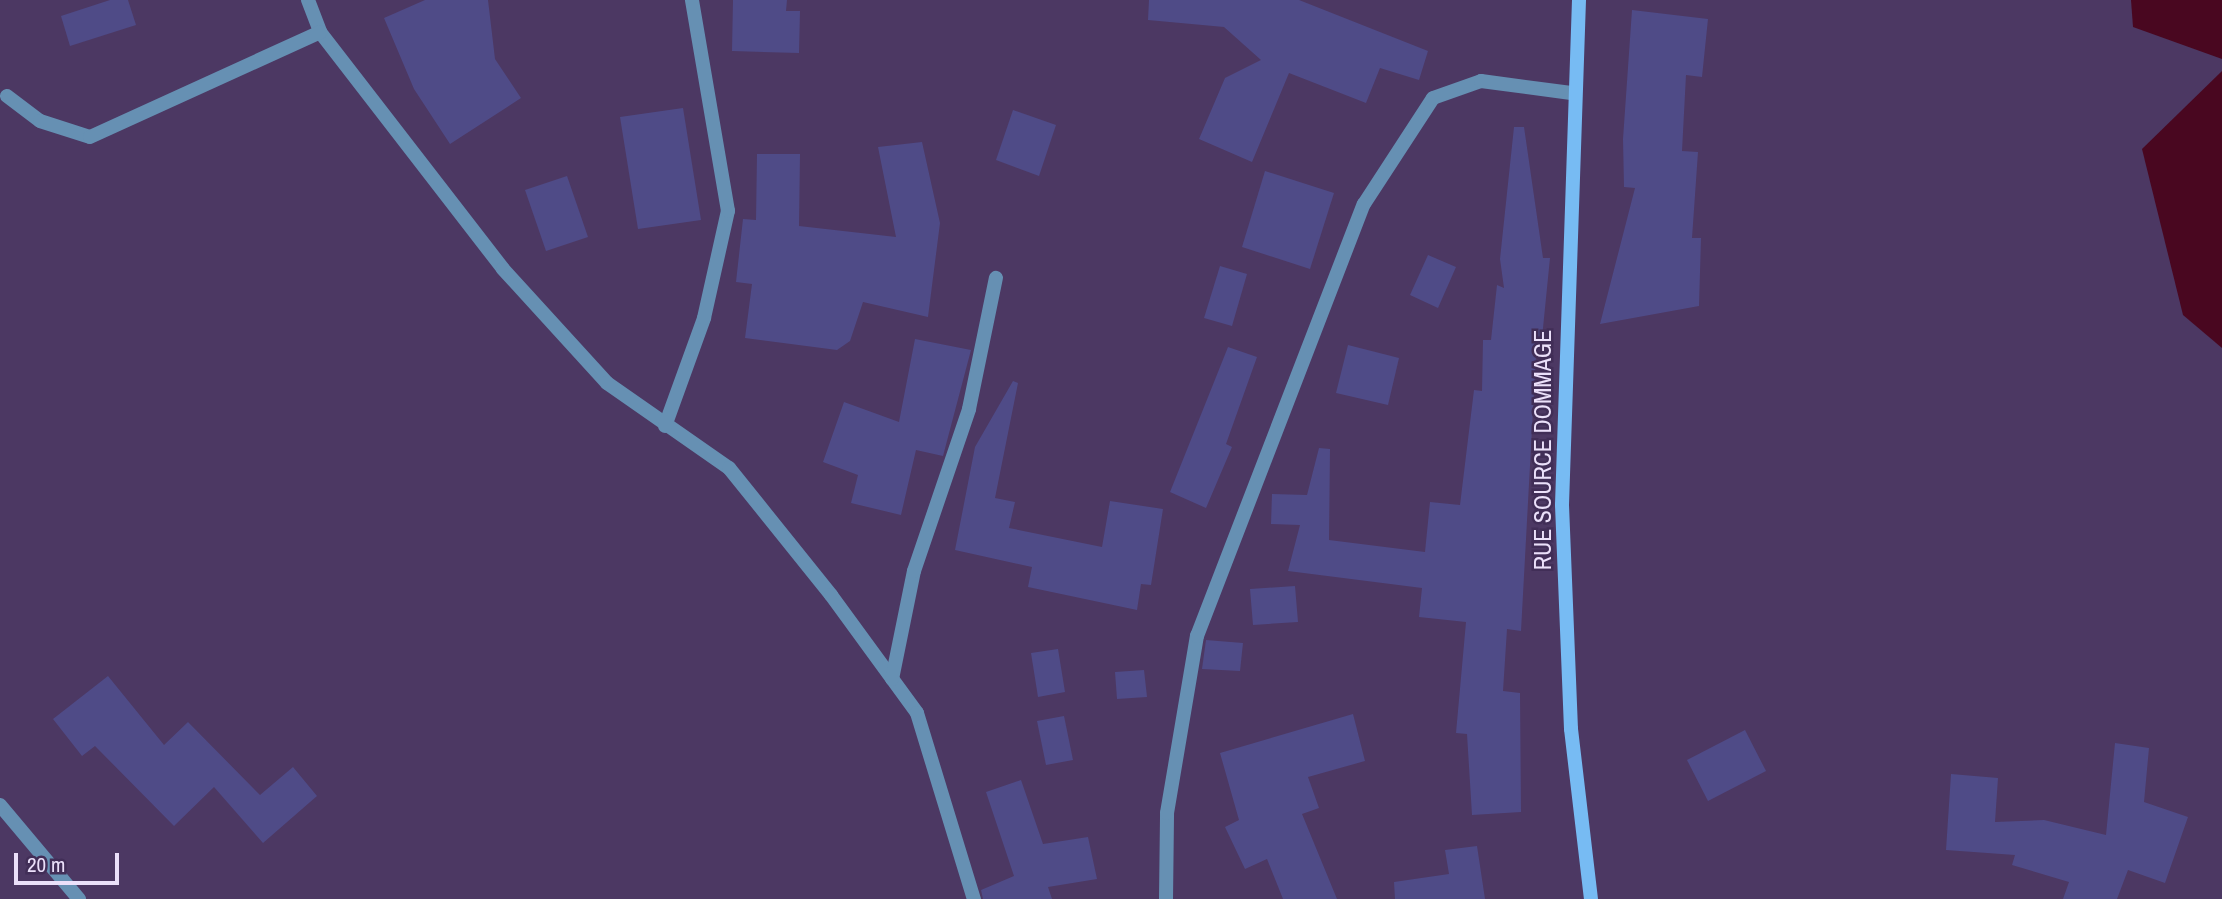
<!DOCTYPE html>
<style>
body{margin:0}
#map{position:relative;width:2222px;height:899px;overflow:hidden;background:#4c3863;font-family:"Archivo Narrow",sans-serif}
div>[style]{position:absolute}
.water>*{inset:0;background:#490720}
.building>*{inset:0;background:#4f4b87}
.street>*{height:14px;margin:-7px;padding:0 7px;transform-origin:7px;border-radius:7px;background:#6690b3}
.secondary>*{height:14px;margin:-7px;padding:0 7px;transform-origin:7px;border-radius:7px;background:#77bbf3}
span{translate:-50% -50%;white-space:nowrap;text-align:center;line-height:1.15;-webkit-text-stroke:5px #412e57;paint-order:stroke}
.street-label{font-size:24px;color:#ebe0fa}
.scale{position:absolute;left:14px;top:853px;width:105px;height:32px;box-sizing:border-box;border:4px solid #ebe0fa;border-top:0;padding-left:9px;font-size:21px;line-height:24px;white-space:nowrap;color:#ebe0fa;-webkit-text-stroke:5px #412e57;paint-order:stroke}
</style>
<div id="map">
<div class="water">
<i style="clip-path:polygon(2131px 0,2222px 0,2222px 59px,2133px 27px)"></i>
<i style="clip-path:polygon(2222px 71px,2222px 348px,2183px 315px,2142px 149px)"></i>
</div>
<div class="building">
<i style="clip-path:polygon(110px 0,128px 0,136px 25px,70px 46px,61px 16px)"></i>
<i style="clip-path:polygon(425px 0,488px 0,495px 59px,521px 98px,450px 144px,414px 89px,384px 18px)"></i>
<i style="clip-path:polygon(733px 0,787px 0,786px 11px,800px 11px,799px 53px,732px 51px)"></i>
<i style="clip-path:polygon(1149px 0,1299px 0,1428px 51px,1419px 80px,1380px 68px,1366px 103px,1289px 73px,1252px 162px,1199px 139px,1225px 78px,1261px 60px,1224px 27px,1148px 20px)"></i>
<i style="clip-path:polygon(1632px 10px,1708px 19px,1702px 77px,1686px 75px,1682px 151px,1698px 152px,1692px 238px,1701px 238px,1699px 306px,1600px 324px,1635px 188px,1624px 187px,1623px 139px)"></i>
<i style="clip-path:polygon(683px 108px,701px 220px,638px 229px,620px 117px)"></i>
<i style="clip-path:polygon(1013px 110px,1056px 125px,1039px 176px,996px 160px)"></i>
<i style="clip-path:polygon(1514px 127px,1524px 127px,1543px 258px,1550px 258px,1542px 338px,1537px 337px,1521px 631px,1507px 629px,1503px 691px,1520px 693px,1521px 812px,1472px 815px,1467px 734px,1456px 733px,1466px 622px,1419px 617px,1422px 588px,1288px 571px,1300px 525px,1271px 524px,1272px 494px,1307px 495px,1319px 448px,1330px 449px,1329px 540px,1425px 552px,1430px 502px,1460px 505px,1474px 390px,1482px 391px,1483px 340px,1491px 340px,1497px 285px,1504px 288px,1500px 259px)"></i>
<i style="clip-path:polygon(922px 142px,940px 223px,928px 317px,863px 302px,850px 341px,837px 350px,745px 338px,752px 284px,736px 282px,743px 219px,756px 220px,757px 154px,800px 154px,799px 226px,896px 237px,878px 147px)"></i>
<i style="clip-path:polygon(1265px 171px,1334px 193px,1310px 269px,1242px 247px)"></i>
<i style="clip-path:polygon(567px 176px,588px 237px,546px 251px,525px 190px)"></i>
<i style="clip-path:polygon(1428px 255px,1456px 267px,1438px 308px,1410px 295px)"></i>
<i style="clip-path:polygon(1220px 266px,1247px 274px,1232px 326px,1204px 318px)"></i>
<i style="clip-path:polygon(915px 339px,971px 350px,943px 456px,916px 450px,901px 515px,851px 503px,858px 475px,823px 462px,844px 402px,899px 422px)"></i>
<i style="clip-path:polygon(1348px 345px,1399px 358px,1388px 405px,1336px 393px)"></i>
<i style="clip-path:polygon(1228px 347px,1257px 357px,1226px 444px,1232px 447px,1206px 508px,1170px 492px)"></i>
<i style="clip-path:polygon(1013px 381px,1018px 383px,995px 498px,1015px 502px,1009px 528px,1102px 547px,1110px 501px,1163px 509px,1151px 585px,1141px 584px,1137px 610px,1028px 587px,1032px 567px,955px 550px,975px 447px)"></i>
<i style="clip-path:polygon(1295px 586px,1298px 622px,1253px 625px,1250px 589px)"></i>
<i style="clip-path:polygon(1206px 640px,1243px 643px,1240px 671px,1202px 669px)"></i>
<i style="clip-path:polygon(1058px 649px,1065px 692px,1038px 697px,1031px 653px)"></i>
<i style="clip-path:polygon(1144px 670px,1147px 697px,1117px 699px,1115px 672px)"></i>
<i style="clip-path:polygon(108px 676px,164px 745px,188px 722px,260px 795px,293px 767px,317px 796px,263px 843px,214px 787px,174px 826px,95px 746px,82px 756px,53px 719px)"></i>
<i style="clip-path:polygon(1353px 714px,1365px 761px,1308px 777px,1319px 808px,1302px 814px,1337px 899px,1283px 899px,1267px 859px,1245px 869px,1225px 827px,1239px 820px,1220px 753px)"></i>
<i style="clip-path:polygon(1064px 716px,1073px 760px,1046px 765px,1037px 721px)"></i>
<i style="clip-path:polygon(1745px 730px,1766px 771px,1708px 801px,1687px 760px)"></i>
<i style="clip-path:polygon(2115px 743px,2149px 748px,2144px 802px,2188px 817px,2165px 883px,2128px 870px,2117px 899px,2063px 899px,2069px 882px,2012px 865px,2015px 855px,1946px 850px,1951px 774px,1998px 778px,1995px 822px,2044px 820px,2106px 835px)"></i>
<i style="clip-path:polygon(1021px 780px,1043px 844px,1088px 837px,1097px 879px,1048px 887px,1052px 899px,983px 899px,981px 890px,1014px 876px,986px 792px)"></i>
<i style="clip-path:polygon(1477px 846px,1485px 899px,1395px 899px,1394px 882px,1449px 874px,1445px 850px)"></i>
</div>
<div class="street">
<i style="left:308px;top:0;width:34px;rotate:69deg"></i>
<i style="left:320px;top:32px;width:299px;rotate:52.3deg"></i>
<i style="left:503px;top:269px;width:154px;rotate:47.6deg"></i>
<i style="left:607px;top:383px;width:149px;rotate:34.9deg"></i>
<i style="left:729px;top:468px;width:163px;rotate:51.2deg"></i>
<i style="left:831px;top:595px;width:146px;rotate:53.9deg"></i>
<i style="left:917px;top:713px;width:195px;rotate:73deg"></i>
<i style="left:7px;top:96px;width:41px;rotate:37.1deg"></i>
<i style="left:40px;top:121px;width:52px;rotate:17.7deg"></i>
<i style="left:90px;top:137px;width:253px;rotate:-24.5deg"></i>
<i style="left:665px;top:426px;width:115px;rotate:-70.1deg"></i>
<i style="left:704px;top:318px;width:110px;rotate:-77.4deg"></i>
<i style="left:728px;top:211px;width:214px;rotate:-99.7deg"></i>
<i style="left:892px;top:679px;width:110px;rotate:-78.5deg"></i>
<i style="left:914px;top:571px;width:171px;rotate:-71.2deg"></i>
<i style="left:969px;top:409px;width:134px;rotate:-78.4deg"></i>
<i style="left:0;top:805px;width:123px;rotate:50deg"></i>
<i style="left:1166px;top:899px;width:86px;rotate:-89.3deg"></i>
<i style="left:1167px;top:813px;width:180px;rotate:-80.4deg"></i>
<i style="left:1197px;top:636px;width:463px;rotate:-68.9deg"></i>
<i style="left:1364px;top:204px;width:126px;rotate:-56.9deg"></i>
<i style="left:1433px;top:98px;width:51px;rotate:-19.5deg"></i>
<i style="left:1481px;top:81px;width:91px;rotate:7.6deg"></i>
</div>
<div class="secondary">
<i style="left:1579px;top:0;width:505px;rotate:91.93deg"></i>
<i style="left:1562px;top:505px;width:224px;rotate:87.7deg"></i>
<i style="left:1571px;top:729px;width:171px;rotate:83.3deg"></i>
</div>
<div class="street-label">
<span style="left:1543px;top:450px;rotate:-90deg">RUE SOURCE DOMMAGE</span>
</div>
<div class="scale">20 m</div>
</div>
